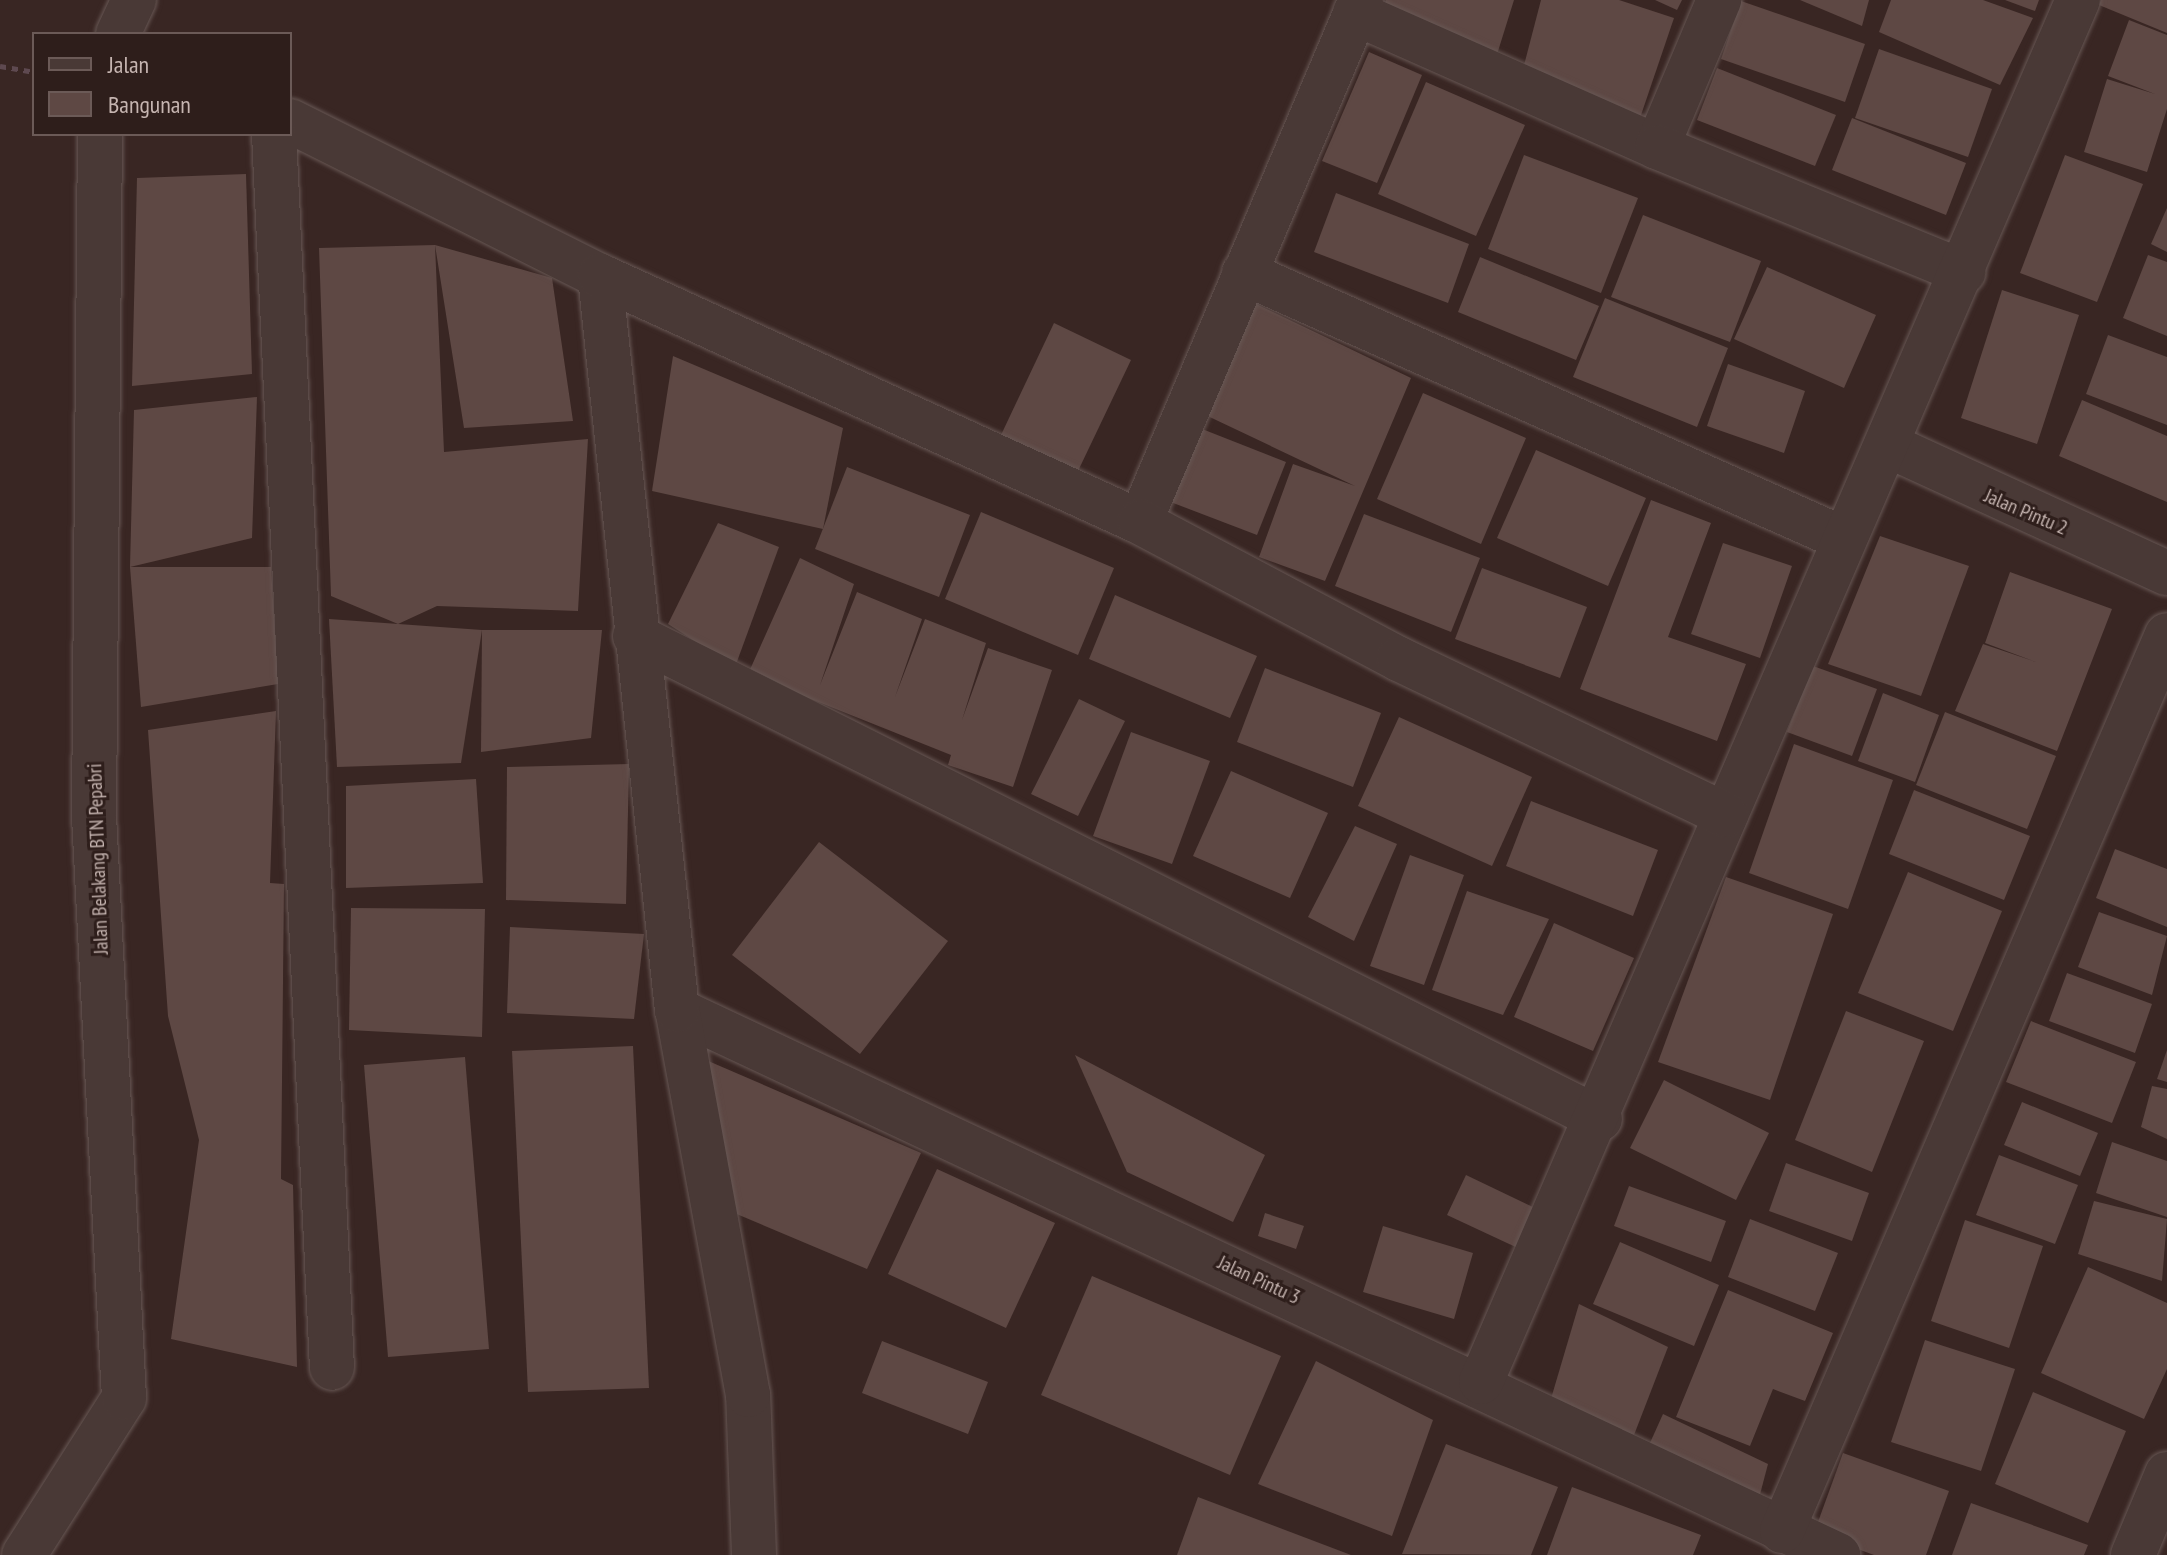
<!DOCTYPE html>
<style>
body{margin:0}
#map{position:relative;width:2167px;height:1555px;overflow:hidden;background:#392623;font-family:"PT Sans Narrow",sans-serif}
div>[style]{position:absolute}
.building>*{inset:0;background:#5e4844}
.path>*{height:5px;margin-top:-2.5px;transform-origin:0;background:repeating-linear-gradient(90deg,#5e4950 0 6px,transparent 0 12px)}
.roads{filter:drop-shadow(0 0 2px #675754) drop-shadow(0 0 2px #675754)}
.street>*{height:44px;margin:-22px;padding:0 22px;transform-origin:22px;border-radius:22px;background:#493936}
span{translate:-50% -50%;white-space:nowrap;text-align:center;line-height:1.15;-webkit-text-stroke:6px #2e1e1b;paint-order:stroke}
.street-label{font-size:20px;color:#c6b5b1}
.legend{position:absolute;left:32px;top:32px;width:260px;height:104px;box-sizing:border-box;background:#2e1e1b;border:2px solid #6b5a57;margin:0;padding:10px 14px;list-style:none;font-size:24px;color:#c6b5b1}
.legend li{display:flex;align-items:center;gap:16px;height:40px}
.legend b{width:40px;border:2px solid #6b5a57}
</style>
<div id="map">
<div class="building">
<i style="clip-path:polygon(1386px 0,1514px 0,1494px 64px,1380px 18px)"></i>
<i style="clip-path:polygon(1541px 0,1619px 0,1674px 18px,1640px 118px,1523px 69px)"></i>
<i style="clip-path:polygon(1655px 0,1682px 0,1677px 10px)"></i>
<i style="clip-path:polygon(1800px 0,1869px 0,1862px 26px)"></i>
<i style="clip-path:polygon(1891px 0,1983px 0,2033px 18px,2000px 85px,1879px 32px)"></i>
<i style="clip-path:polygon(2005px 0,2039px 0,2035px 11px)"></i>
<i style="clip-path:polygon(2101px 0,2167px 0,2167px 33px,2099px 5px)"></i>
<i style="clip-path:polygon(1741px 1px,1865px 44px,1845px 102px,1721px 59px)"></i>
<i style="clip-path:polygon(2129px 20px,2167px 35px,2167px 109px,2147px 172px,2084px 152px,2107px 79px,2155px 94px,2108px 76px)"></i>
<i style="clip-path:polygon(1879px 49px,1992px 89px,1968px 157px,1855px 118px)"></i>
<i style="clip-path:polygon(1369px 52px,1422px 75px,1377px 183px,1322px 161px)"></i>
<i style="clip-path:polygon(1717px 68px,1836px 115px,1815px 166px,1697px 120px)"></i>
<i style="clip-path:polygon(1426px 82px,1525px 125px,1476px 236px,1378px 194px)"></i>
<i style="clip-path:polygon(1852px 118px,1966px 163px,1946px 215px,1832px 170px)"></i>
<i style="clip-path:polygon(1524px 155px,1638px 198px,1601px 293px,1488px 249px)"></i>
<i style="clip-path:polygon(2065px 155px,2143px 184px,2097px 302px,2020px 273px)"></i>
<i style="clip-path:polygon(246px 174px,252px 374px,132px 386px,137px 178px)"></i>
<i style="clip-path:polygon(1336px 193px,1469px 244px,1448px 303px,1314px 252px)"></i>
<i style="clip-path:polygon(2167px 208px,2167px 252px,2151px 244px)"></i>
<i style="clip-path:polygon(1643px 215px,1761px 261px,1730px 342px,1611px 297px)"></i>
<i style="clip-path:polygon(435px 245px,552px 278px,573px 421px,464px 428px,435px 245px,444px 452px,588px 439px,578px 611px,437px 606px,398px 624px,331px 596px,319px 248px)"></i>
<i style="clip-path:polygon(2148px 255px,2167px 262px,2167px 336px,2123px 318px)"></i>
<i style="clip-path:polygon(1480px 257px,1599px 306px,1576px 360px,1458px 312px)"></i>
<i style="clip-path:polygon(1767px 267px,1876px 315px,1844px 388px,1734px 339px)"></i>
<i style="clip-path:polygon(2002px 290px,2079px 315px,2037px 444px,1961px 418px)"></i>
<i style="clip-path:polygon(1605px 298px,1728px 348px,1697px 427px,1573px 377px)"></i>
<i style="clip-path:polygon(1250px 301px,1411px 378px,1325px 581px,1259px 557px,1293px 464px,1355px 486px,1197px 411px)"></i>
<i style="clip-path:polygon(1054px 323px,1131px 360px,1078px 471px,1001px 435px)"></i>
<i style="clip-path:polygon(2108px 335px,2167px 357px,2167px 425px,2086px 394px)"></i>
<i style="clip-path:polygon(673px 356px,843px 428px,823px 529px,652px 491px)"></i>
<i style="clip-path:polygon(1728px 364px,1805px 391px,1784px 453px,1707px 426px)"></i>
<i style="clip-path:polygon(1423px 393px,1526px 438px,1481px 544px,1377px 499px)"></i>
<i style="clip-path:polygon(257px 397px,252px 538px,130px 567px,134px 410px)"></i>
<i style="clip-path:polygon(2082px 400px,2167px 436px,2167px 502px,2059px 456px)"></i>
<i style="clip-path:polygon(1197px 427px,1286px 462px,1257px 535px,1168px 501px)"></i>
<i style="clip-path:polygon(1536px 450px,1646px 498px,1608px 586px,1497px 538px)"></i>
<i style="clip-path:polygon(847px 467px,970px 515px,939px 597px,815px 549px)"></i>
<i style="clip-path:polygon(1651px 500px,1711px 523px,1668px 637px,1746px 664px,1717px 741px,1580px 689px)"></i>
<i style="clip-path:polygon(981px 512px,1114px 568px,1078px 655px,945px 599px)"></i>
<i style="clip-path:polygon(1364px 514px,1480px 558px,1451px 632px,1335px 586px)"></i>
<i style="clip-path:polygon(718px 523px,779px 547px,735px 667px,668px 624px)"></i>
<i style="clip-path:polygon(1880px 536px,1969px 566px,1921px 696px,1828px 664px)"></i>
<i style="clip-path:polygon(1723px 543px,1792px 566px,1760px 658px,1691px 634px)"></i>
<i style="clip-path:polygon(800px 558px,854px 584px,820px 685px,857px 592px,922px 619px,895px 697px,925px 619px,986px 643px,962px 720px,988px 648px,1052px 670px,1013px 787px,948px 765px,951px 755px,748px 674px)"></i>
<i style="clip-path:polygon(130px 567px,271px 567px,278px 684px,141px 707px)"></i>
<i style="clip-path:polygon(1482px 568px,1587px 607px,1560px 678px,1455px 639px)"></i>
<i style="clip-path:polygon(2010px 572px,2112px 609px,2057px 751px,1955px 711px,1983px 644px,2036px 662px,1985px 643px)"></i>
<i style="clip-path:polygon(1115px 595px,1257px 656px,1230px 718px,1089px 659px)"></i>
<i style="clip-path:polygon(329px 619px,482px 630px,461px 763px,337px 767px)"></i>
<i style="clip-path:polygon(482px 630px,602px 630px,591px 738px,481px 752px)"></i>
<i style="clip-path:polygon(1813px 666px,1877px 689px,1852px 756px,1787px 732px)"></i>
<i style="clip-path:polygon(1265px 668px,1381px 713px,1353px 787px,1237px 742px)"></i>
<i style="clip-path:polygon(1883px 693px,1939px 715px,1915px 782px,1858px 761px)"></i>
<i style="clip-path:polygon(1079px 699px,1125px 721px,1078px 816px,1031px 794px)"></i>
<i style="clip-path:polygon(276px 711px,270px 883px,284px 884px,281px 1179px,293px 1185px,297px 1367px,171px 1339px,199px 1140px,168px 1016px,148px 730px)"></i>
<i style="clip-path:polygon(1945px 712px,2056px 756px,2027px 829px,1916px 785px)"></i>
<i style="clip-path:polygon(1399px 717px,1532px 777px,1492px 866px,1358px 806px)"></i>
<i style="clip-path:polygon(1131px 732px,1210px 761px,1172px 864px,1093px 836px)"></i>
<i style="clip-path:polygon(1794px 744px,1893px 780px,1848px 909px,1749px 873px)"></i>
<i style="clip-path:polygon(629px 764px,626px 904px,506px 900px,507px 767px)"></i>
<i style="clip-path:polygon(1231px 771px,1328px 813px,1290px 898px,1193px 856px)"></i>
<i style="clip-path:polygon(476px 779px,483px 883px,346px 888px,346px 786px)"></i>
<i style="clip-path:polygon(1914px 790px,2030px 836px,2004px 900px,1889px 854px)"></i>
<i style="clip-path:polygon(1531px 801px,1658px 850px,1633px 916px,1506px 866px)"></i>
<i style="clip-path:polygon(1355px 826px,1397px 844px,1354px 941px,1308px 917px)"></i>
<i style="clip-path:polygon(819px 842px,948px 941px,860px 1054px,732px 955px)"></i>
<i style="clip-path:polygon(2115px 849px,2167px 869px,2167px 927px,2096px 898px)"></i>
<i style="clip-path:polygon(1410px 855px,1464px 875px,1424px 985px,1370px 966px)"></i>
<i style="clip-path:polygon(1908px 872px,2002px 911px,1953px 1031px,1858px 993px)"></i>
<i style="clip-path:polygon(1726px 877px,1833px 914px,1770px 1100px,1658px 1062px)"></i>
<i style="clip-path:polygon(1467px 891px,1549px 919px,1503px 1015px,1432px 990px)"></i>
<i style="clip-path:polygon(351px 908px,485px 909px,482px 1037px,349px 1030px)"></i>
<i style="clip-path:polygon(2099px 912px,2167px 936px,2152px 995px,2078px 967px)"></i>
<i style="clip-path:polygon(1554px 923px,1634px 958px,1593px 1051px,1514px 1017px)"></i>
<i style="clip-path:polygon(510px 927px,644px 934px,634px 1019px,507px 1013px)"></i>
<i style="clip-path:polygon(2067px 973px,2152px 1004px,2135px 1053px,2049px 1021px)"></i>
<i style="clip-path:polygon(1846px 1011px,1924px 1041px,1872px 1172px,1795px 1140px)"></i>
<i style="clip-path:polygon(2031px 1021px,2136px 1062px,2112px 1123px,2006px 1082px)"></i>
<i style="clip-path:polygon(633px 1046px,649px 1388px,528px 1392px,512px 1051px)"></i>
<i style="clip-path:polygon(2167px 1050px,2167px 1082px,2157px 1079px)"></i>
<i style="clip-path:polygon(1075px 1055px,1265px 1155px,1233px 1222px,1127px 1172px)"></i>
<i style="clip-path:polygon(465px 1057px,489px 1349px,388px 1357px,364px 1065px)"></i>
<i style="clip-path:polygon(699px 1057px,921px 1153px,867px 1269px,720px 1207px)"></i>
<i style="clip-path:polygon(1664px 1080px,1769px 1133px,1736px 1200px,1630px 1148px)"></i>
<i style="clip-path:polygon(2152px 1086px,2167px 1089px,2167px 1139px,2141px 1127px)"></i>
<i style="clip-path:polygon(2022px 1102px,2098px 1133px,2080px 1176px,2004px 1145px)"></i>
<i style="clip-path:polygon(2112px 1142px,2167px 1161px,2167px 1217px,2096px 1193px)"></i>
<i style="clip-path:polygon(1999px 1155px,2078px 1185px,2055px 1244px,1976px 1215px)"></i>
<i style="clip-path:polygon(1786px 1163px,1869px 1193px,1852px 1241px,1769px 1211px)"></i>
<i style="clip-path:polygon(937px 1169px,1055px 1223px,1006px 1328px,888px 1274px)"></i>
<i style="clip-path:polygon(1466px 1175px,1541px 1211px,1522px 1250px,1447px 1215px)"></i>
<i style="clip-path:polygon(1629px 1186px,1726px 1221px,1711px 1262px,1614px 1226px)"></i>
<i style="clip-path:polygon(2094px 1201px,2167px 1219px,2162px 1281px,2078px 1254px)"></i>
<i style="clip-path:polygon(1265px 1213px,1304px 1226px,1296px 1249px,1258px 1236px)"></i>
<i style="clip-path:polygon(1750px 1219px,1838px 1253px,1815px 1311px,1728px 1277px)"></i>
<i style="clip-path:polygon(1965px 1220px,2043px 1246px,2009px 1348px,1931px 1321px)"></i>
<i style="clip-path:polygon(1383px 1226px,1473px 1253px,1454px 1319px,1363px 1292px)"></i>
<i style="clip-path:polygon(1620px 1242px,1719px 1285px,1694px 1346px,1593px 1304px)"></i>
<i style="clip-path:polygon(2088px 1267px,2167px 1303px,2167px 1369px,2144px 1419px,2041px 1373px)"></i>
<i style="clip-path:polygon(1092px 1276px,1281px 1356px,1230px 1475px,1041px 1395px)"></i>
<i style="clip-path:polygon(1728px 1290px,1833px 1333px,1805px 1401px,1773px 1389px,1750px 1446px,1676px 1417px)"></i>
<i style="clip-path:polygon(1579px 1304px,1668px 1347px,1634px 1435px,1550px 1402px)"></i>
<i style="clip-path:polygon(1925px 1340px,2015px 1369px,1981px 1471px,1891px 1442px)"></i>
<i style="clip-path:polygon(882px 1341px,988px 1382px,968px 1434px,862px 1393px)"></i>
<i style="clip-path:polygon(1316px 1361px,1433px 1420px,1392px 1536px,1258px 1484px)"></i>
<i style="clip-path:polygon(2033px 1392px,2126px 1431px,2088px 1523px,1995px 1484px)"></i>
<i style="clip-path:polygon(1663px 1414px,1768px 1464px,1758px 1502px,1645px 1454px)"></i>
<i style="clip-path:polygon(1446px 1444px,1558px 1487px,1531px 1555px,1402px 1554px)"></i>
<i style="clip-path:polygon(1843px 1453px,1949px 1491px,1926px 1555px,1874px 1555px,1814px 1533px)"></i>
<i style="clip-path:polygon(1572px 1487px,1701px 1535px,1693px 1555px,1547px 1555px)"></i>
<i style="clip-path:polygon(1198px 1497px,1351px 1555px,1177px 1555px)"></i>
<i style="clip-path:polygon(1971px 1503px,2088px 1545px,2084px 1555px,1952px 1555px)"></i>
</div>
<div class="path">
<i style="left:0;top:66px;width:35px;rotate:10deg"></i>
</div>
<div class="roads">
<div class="street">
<i style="left:1355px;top:13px;width:330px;rotate:23.9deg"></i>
<i style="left:1657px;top:147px;width:160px;rotate:-67.1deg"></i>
<i style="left:118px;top:34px;width:38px;rotate:-65deg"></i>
<i style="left:290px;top:121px;width:347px;rotate:26.6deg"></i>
<i style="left:274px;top:134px;width:1235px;rotate:87.31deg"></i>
<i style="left:1657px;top:147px;width:331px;rotate:22.2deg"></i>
<i style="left:1244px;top:273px;width:656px;rotate:23.91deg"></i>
<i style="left:1887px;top:445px;width:308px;rotate:24.6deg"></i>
<i style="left:1140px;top:522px;width:567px;rotate:-67.05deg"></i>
<i style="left:635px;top:636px;width:1079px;rotate:26.59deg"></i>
<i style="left:677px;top:1010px;width:1283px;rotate:25.15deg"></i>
<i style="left:1481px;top:1382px;width:1505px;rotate:-66.64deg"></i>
<i style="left:1782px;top:1531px;width:975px;rotate:-66.75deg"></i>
<i style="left:24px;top:1555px;width:186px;rotate:-57.5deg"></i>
<i style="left:124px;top:1398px;width:584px;rotate:-92.95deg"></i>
<i style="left:94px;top:815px;width:681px;rotate:-89.5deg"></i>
<i style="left:754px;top:1555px;width:160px;rotate:-92.1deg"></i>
<i style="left:748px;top:1395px;width:391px;rotate:-100.4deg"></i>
<i style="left:677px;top:1010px;width:738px;rotate:-95.99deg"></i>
<i style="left:600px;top:276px;width:593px;rotate:24.49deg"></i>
<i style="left:1140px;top:522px;width:293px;rotate:27.9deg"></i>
<i style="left:1399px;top:659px;width:362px;rotate:25.5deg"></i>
<i style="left:2133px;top:1555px;width:88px;rotate:-67.2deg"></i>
</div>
</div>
<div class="street-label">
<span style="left:2026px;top:512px;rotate:23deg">Jalan Pintu 2</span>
<span style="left:98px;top:859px;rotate:-92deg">Jalan Belakang BTN Pepabri</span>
<span style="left:1259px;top:1280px;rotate:25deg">Jalan Pintu 3</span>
</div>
<ul class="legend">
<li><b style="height:10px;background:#493936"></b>Jalan</li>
<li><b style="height:22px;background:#5e4844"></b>Bangunan</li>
</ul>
</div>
